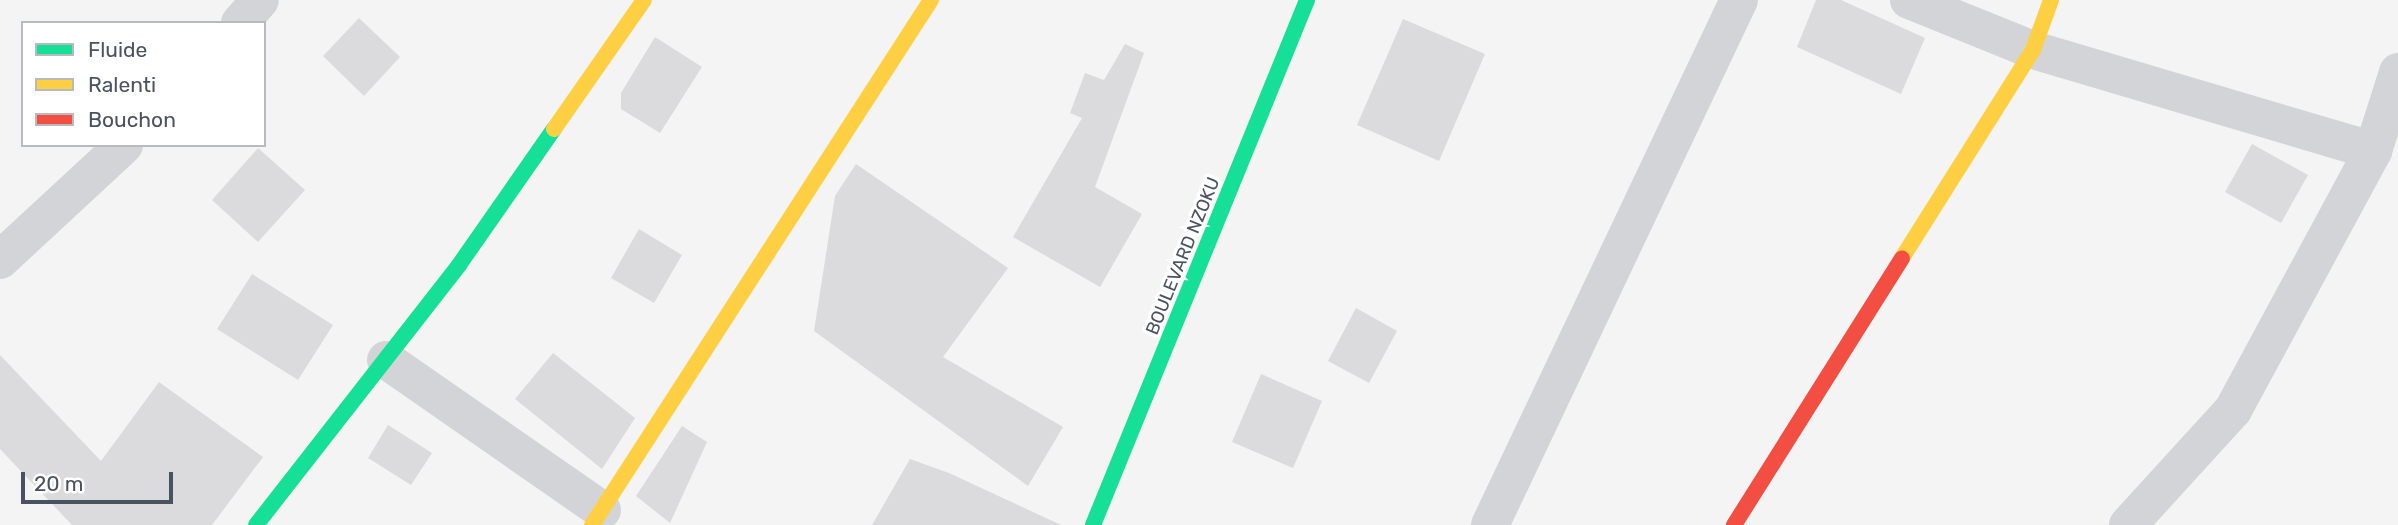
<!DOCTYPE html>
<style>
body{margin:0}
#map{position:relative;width:2398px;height:525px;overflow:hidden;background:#f4f4f4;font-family:Rubik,sans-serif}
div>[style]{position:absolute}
.building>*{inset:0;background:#dbdbdd}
.street>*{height:38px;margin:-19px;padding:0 19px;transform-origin:19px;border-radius:19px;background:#d2d4d7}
.fast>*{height:16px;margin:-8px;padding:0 8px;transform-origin:8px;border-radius:8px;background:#16e098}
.slow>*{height:16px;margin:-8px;padding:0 8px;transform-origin:8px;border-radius:8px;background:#ffcf43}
.jam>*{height:16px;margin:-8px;padding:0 8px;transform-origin:8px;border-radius:8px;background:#f24e42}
span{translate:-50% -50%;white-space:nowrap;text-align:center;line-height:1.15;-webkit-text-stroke:7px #fff;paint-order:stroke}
.street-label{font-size:18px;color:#4a5260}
.legend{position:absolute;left:21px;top:21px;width:245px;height:126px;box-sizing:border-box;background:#fff;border:2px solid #b7babf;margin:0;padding:9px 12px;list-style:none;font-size:21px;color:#4a5260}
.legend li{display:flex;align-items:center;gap:14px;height:35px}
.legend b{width:35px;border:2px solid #b7babf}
.scale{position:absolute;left:21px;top:472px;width:152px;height:32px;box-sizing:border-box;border:4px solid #4a5260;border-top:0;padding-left:9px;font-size:21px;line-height:24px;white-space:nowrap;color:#4a5260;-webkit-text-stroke:5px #fff;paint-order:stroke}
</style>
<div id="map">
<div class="building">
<i style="clip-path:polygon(1816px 0,1841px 0,1925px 38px,1901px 94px,1797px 47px)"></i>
<i style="clip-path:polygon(359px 18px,400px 57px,364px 96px,323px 56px)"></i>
<i style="clip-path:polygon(1403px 19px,1485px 54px,1439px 161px,1357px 125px)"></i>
<i style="clip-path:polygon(655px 37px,702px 67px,660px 133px,621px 109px,621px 93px)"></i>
<i style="clip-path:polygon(1125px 44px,1144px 53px,1095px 187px,1142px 214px,1100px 287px,1013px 237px,1082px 118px,1070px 113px,1085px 73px,1104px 80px)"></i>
<i style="clip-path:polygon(2252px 144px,2308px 175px,2281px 223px,2225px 192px)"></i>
<i style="clip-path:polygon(258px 148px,305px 190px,258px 242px,212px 200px)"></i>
<i style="clip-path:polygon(856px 164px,1008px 268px,943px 357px,1063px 427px,1028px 486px,814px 331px,835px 196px)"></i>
<i style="clip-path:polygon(639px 229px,682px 255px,654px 303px,611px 278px)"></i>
<i style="clip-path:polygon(252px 274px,333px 325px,298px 380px,217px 329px)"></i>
<i style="clip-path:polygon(1356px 308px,1397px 331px,1369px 383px,1328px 361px)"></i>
<i style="clip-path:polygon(553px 353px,635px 418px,602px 469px,515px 399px)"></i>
<i style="clip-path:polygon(0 355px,101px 461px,159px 382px,263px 457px,212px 525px,72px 525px,0 449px)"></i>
<i style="clip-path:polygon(1261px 374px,1322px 401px,1293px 468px,1232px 442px)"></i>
<i style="clip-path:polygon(388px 425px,432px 453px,411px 485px,368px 458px)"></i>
<i style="clip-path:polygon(682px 426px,707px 442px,670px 523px,636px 496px)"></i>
<i style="clip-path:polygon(910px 459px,949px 473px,1061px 525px,872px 525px)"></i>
</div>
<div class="street">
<i style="left:1909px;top:0;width:134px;rotate:22deg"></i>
<i style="left:2033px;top:50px;width:355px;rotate:16.5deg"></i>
<i style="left:240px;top:23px;width:30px;rotate:-49deg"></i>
<i style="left:0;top:260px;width:169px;rotate:-42.8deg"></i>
<i style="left:386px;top:360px;width:263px;rotate:34.8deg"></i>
<i style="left:1490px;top:525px;width:581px;rotate:-64.63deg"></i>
<i style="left:2128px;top:525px;width:156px;rotate:-47.6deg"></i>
<i style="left:2233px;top:410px;width:294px;rotate:-61.6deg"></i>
<i style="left:2373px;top:151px;width:83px;rotate:-72.4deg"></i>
</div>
<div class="fast">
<i style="left:256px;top:525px;width:330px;rotate:-52deg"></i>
<i style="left:459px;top:265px;width:166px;rotate:-55.1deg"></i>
<i style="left:1093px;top:525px;width:567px;rotate:-67.82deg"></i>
</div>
<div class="slow">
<i style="left:554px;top:129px;width:157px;rotate:-55.1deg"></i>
<i style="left:1902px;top:258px;width:246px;rotate:-57.8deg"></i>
<i style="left:2033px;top:50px;width:53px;rotate:-70.2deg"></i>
<i style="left:592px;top:525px;width:625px;rotate:-57.15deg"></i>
</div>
<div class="jam">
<i style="left:1734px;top:525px;width:315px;rotate:-57.8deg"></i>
</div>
<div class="street-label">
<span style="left:1183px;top:256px;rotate:-68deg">BOULEVARD NZOKU</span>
</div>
<ul class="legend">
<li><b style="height:9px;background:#16e098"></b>Fluide</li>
<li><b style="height:9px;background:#ffcf43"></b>Ralenti</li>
<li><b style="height:9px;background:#f24e42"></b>Bouchon</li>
</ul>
<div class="scale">20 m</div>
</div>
